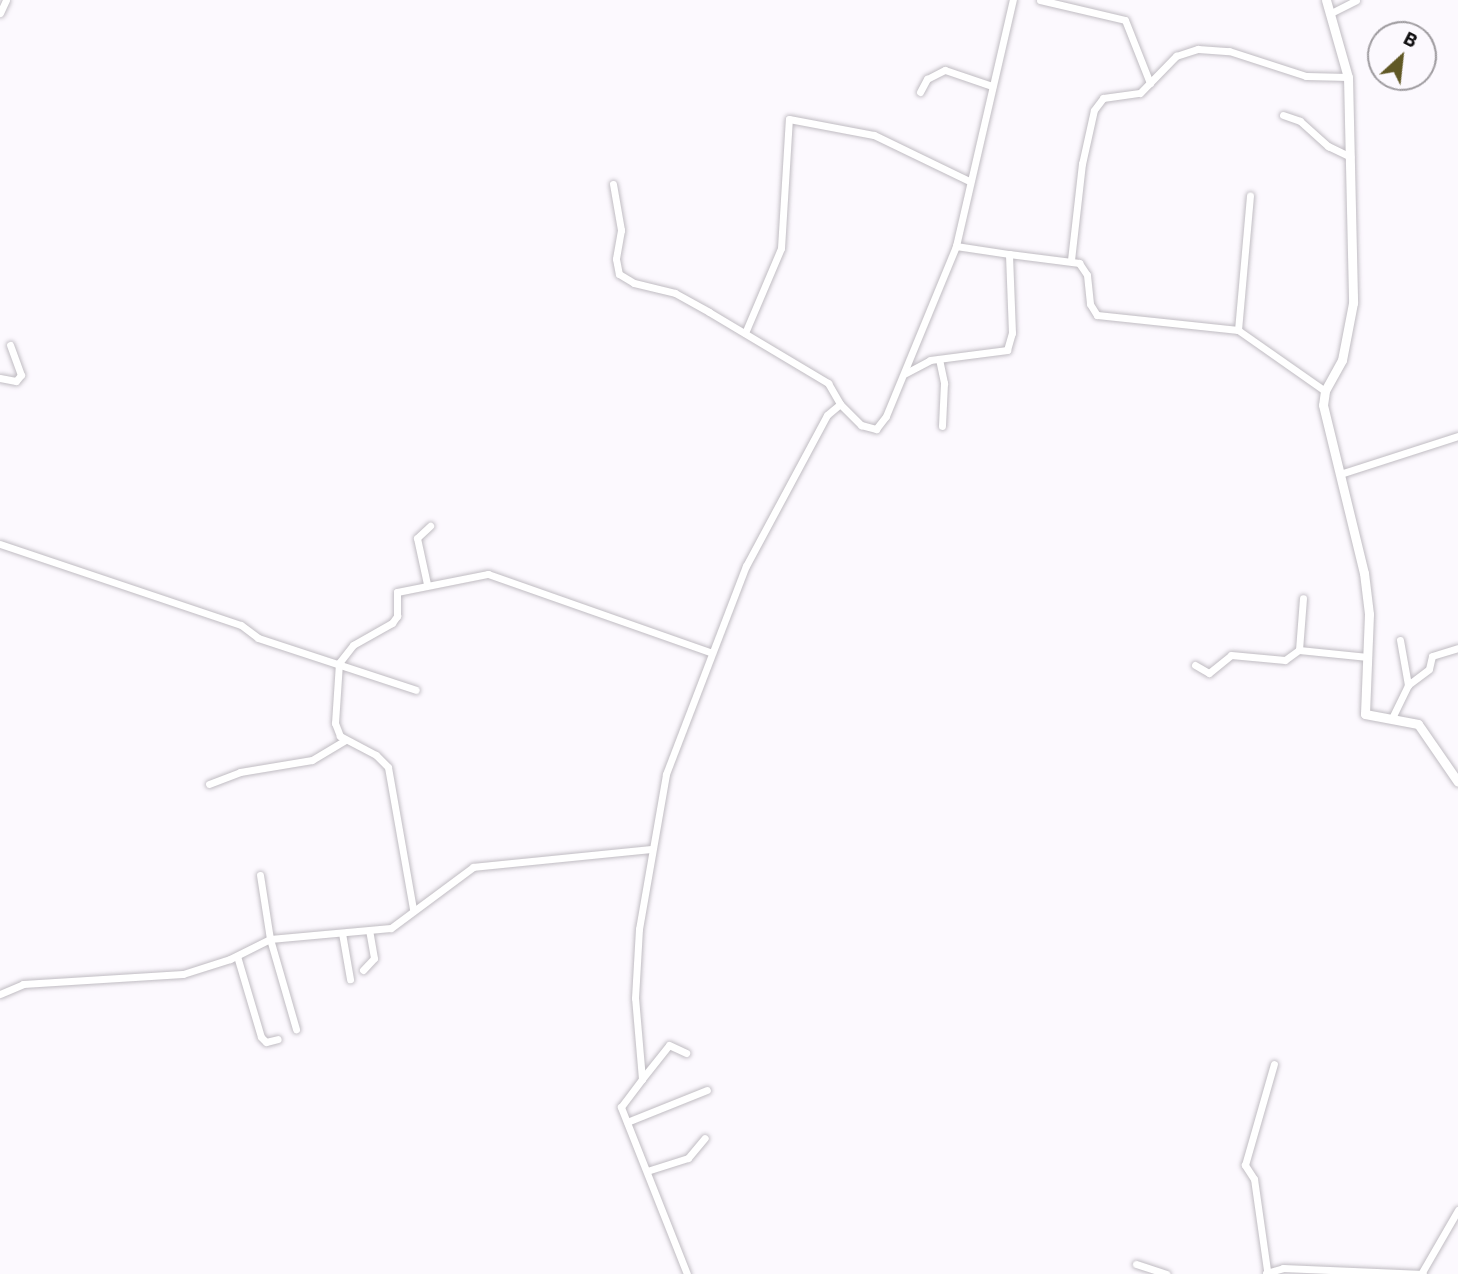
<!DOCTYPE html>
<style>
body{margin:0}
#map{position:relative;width:1458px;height:1274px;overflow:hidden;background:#fcf9fe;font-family:"IBM Plex Sans",sans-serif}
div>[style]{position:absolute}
.roads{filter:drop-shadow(0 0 2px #c0bcc2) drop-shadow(0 0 2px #c0bcc2)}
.minor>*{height:7px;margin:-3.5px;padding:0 3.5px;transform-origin:3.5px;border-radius:3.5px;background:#fff}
.tertiary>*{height:9px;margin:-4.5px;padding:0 4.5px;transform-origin:4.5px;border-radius:4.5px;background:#fff}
span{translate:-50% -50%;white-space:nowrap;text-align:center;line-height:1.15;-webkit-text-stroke:5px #fcf9fe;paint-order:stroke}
.north{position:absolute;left:1367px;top:21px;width:70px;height:70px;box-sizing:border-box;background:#fcf9fe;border:2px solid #9e9b9f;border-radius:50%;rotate:27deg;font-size:19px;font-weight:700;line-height:28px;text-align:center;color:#100f11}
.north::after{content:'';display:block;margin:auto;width:24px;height:32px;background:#605825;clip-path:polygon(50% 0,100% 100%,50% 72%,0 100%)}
</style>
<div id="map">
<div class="roads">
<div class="minor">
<i style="left:1040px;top:0;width:87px;rotate:13.2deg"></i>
<i style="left:1125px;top:20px;width:68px;rotate:68.4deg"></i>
<i style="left:0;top:13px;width:14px;rotate:-65deg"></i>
<i style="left:1331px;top:13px;width:28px;rotate:-27deg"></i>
<i style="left:920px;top:92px;width:15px;rotate:-62deg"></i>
<i style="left:927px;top:79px;width:20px;rotate:-27deg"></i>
<i style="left:945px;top:70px;width:50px;rotate:18.8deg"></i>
<i style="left:1283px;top:115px;width:18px;rotate:19deg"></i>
<i style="left:1300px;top:121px;width:38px;rotate:42deg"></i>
<i style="left:1328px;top:146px;width:25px;rotate:26deg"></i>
<i style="left:613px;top:184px;width:47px;rotate:80.1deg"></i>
<i style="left:621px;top:230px;width:29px;rotate:100deg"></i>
<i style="left:616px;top:259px;width:15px;rotate:79deg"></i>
<i style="left:619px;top:274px;width:17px;rotate:31deg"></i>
<i style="left:634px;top:283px;width:42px;rotate:13.7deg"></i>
<i style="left:675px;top:293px;width:39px;rotate:29deg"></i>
<i style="left:709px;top:312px;width:139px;rotate:30.8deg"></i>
<i style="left:828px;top:383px;width:24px;rotate:60deg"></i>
<i style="left:956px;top:246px;width:54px;rotate:8.6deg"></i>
<i style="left:1071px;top:260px;width:97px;rotate:-83.5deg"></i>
<i style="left:1082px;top:164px;width:55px;rotate:-77.5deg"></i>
<i style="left:1094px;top:110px;width:15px;rotate:-53deg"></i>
<i style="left:1103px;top:98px;width:37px;rotate:-8deg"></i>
<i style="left:1140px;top:93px;width:52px;rotate:-45.8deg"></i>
<i style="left:1176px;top:56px;width:23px;rotate:-18deg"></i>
<i style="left:1198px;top:49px;width:31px;rotate:4deg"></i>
<i style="left:1229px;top:51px;width:81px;rotate:18deg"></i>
<i style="left:1306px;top:76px;width:42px;rotate:1.4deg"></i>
<i style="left:1238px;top:330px;width:135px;rotate:-84.9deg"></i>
<i style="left:745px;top:333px;width:92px;rotate:-67deg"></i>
<i style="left:781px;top:248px;width:129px;rotate:-86.5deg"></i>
<i style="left:789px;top:119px;width:86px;rotate:10.7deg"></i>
<i style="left:874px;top:135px;width:106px;rotate:25.8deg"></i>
<i style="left:939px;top:359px;width:25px;rotate:78deg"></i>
<i style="left:944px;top:383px;width:43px;rotate:92.7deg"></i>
<i style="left:906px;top:373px;width:27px;rotate:-28deg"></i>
<i style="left:930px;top:360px;width:78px;rotate:-7.4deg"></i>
<i style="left:1007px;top:350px;width:18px;rotate:-74deg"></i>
<i style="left:1012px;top:333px;width:79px;rotate:-92.2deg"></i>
<i style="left:1009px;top:254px;width:71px;rotate:7.3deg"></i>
<i style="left:1079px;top:263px;width:14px;rotate:56deg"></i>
<i style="left:1087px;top:275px;width:29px;rotate:84deg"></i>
<i style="left:1090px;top:304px;width:13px;rotate:58deg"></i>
<i style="left:1097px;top:315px;width:142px;rotate:6.1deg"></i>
<i style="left:1238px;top:330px;width:106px;rotate:35deg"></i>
<i style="left:0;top:378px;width:16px;rotate:11deg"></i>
<i style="left:16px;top:381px;width:8px;rotate:-50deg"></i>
<i style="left:21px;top:375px;width:32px;rotate:-110deg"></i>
<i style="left:1343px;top:473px;width:121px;rotate:-17.8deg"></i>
<i style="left:0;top:544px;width:254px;rotate:18.6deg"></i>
<i style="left:241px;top:625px;width:21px;rotate:37deg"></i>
<i style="left:258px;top:638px;width:166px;rotate:18.2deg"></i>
<i style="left:427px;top:584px;width:47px;rotate:-102.3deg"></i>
<i style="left:417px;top:538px;width:18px;rotate:-43deg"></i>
<i style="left:1400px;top:640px;width:46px;rotate:79.9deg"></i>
<i style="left:1299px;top:650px;width:52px;rotate:-85.6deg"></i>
<i style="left:1195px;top:665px;width:16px;rotate:30deg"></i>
<i style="left:1209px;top:673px;width:28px;rotate:-39deg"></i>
<i style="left:1231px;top:655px;width:54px;rotate:5.3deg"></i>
<i style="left:1285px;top:660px;width:17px;rotate:-36deg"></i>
<i style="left:1299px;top:650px;width:69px;rotate:5.8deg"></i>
<i style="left:1392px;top:718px;width:37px;rotate:-64deg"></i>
<i style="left:1408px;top:685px;width:26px;rotate:-37deg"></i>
<i style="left:1429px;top:669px;width:13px;rotate:-77deg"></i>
<i style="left:1432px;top:656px;width:27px;rotate:-17deg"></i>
<i style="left:209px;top:784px;width:33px;rotate:-21deg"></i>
<i style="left:240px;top:772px;width:73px;rotate:-9.5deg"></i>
<i style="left:312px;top:760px;width:39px;rotate:-31deg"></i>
<i style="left:260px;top:875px;width:65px;rotate:81.1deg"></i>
<i style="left:270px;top:939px;width:94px;rotate:73.9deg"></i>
<i style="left:413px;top:909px;width:144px;rotate:-100deg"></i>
<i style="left:388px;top:767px;width:17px;rotate:-135deg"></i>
<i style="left:376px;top:755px;width:41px;rotate:-152.2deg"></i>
<i style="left:340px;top:736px;width:14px;rotate:-111deg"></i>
<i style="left:335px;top:723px;width:60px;rotate:-86.2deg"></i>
<i style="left:339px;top:663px;width:23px;rotate:-52deg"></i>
<i style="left:353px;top:645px;width:45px;rotate:-29.4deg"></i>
<i style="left:392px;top:623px;width:9px;rotate:-54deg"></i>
<i style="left:397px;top:616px;width:24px;rotate:-90deg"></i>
<i style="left:397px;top:592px;width:93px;rotate:-11.2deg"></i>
<i style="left:488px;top:574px;width:235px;rotate:19.4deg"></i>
<i style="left:342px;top:933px;width:47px;rotate:80.1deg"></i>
<i style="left:237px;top:956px;width:84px;rotate:73.5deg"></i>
<i style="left:261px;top:1037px;width:7px;rotate:45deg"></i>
<i style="left:266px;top:1042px;width:12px;rotate:-14deg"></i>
<i style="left:363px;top:970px;width:16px;rotate:-47deg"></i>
<i style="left:374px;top:958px;width:27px;rotate:-100deg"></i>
<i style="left:0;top:994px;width:25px;rotate:-23deg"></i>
<i style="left:23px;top:984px;width:160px;rotate:-3.6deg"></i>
<i style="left:183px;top:974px;width:49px;rotate:-17.7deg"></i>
<i style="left:230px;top:959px;width:45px;rotate:-26.6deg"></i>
<i style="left:270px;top:939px;width:121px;rotate:-5.2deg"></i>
<i style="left:391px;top:928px;width:102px;rotate:-36.6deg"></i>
<i style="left:473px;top:867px;width:178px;rotate:-5.8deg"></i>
<i style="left:642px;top:1079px;width:43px;rotate:-51.5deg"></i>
<i style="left:669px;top:1045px;width:19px;rotate:25deg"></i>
<i style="left:627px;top:1122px;width:86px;rotate:-21.8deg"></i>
<i style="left:647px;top:1171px;width:43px;rotate:-17.6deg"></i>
<i style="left:688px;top:1158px;width:26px;rotate:-50deg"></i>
<i style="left:1136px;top:1264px;width:32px;rotate:18deg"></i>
<i style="left:1267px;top:1270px;width:92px;rotate:-98.1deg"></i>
<i style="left:1254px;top:1179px;width:17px;rotate:-123deg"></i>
<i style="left:1245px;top:1165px;width:105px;rotate:-74deg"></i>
<i style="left:1266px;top:1273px;width:18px;rotate:-16deg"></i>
<i style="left:1283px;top:1268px;width:140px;rotate:2.5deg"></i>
<i style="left:687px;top:1274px;width:180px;rotate:-111.6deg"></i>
<i style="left:621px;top:1107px;width:35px;rotate:-53deg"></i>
<i style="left:642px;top:1079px;width:81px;rotate:-94.9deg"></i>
<i style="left:635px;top:998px;width:69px;rotate:-86.7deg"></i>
<i style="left:639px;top:929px;width:157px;rotate:-80.1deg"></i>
<i style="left:666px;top:774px;width:223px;rotate:-69deg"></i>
<i style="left:746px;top:566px;width:171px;rotate:-61.8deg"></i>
<i style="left:827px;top:415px;width:17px;rotate:-40deg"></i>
<i style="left:840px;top:404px;width:30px;rotate:45deg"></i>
<i style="left:861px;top:425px;width:16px;rotate:15deg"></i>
<i style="left:876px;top:429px;width:16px;rotate:-52deg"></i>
<i style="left:886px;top:416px;width:184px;rotate:-67.6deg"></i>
<i style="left:956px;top:246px;width:253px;rotate:-77deg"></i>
<i style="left:1421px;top:1274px;width:74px;rotate:-60deg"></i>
</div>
<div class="tertiary">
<i style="left:1326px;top:0;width:80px;rotate:74.1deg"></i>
<i style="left:1348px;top:77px;width:226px;rotate:88.7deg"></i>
<i style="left:1353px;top:303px;width:58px;rotate:100.9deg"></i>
<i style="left:1342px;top:360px;width:35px;rotate:119deg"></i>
<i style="left:1325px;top:391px;width:14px;rotate:98deg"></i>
<i style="left:1323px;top:405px;width:173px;rotate:76.3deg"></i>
<i style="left:1364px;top:573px;width:41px;rotate:83deg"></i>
<i style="left:1369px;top:614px;width:100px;rotate:92.3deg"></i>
<i style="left:1365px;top:714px;width:54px;rotate:10.7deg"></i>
<i style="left:1418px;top:724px;width:70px;rotate:55.4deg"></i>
</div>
</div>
<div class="north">B</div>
</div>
